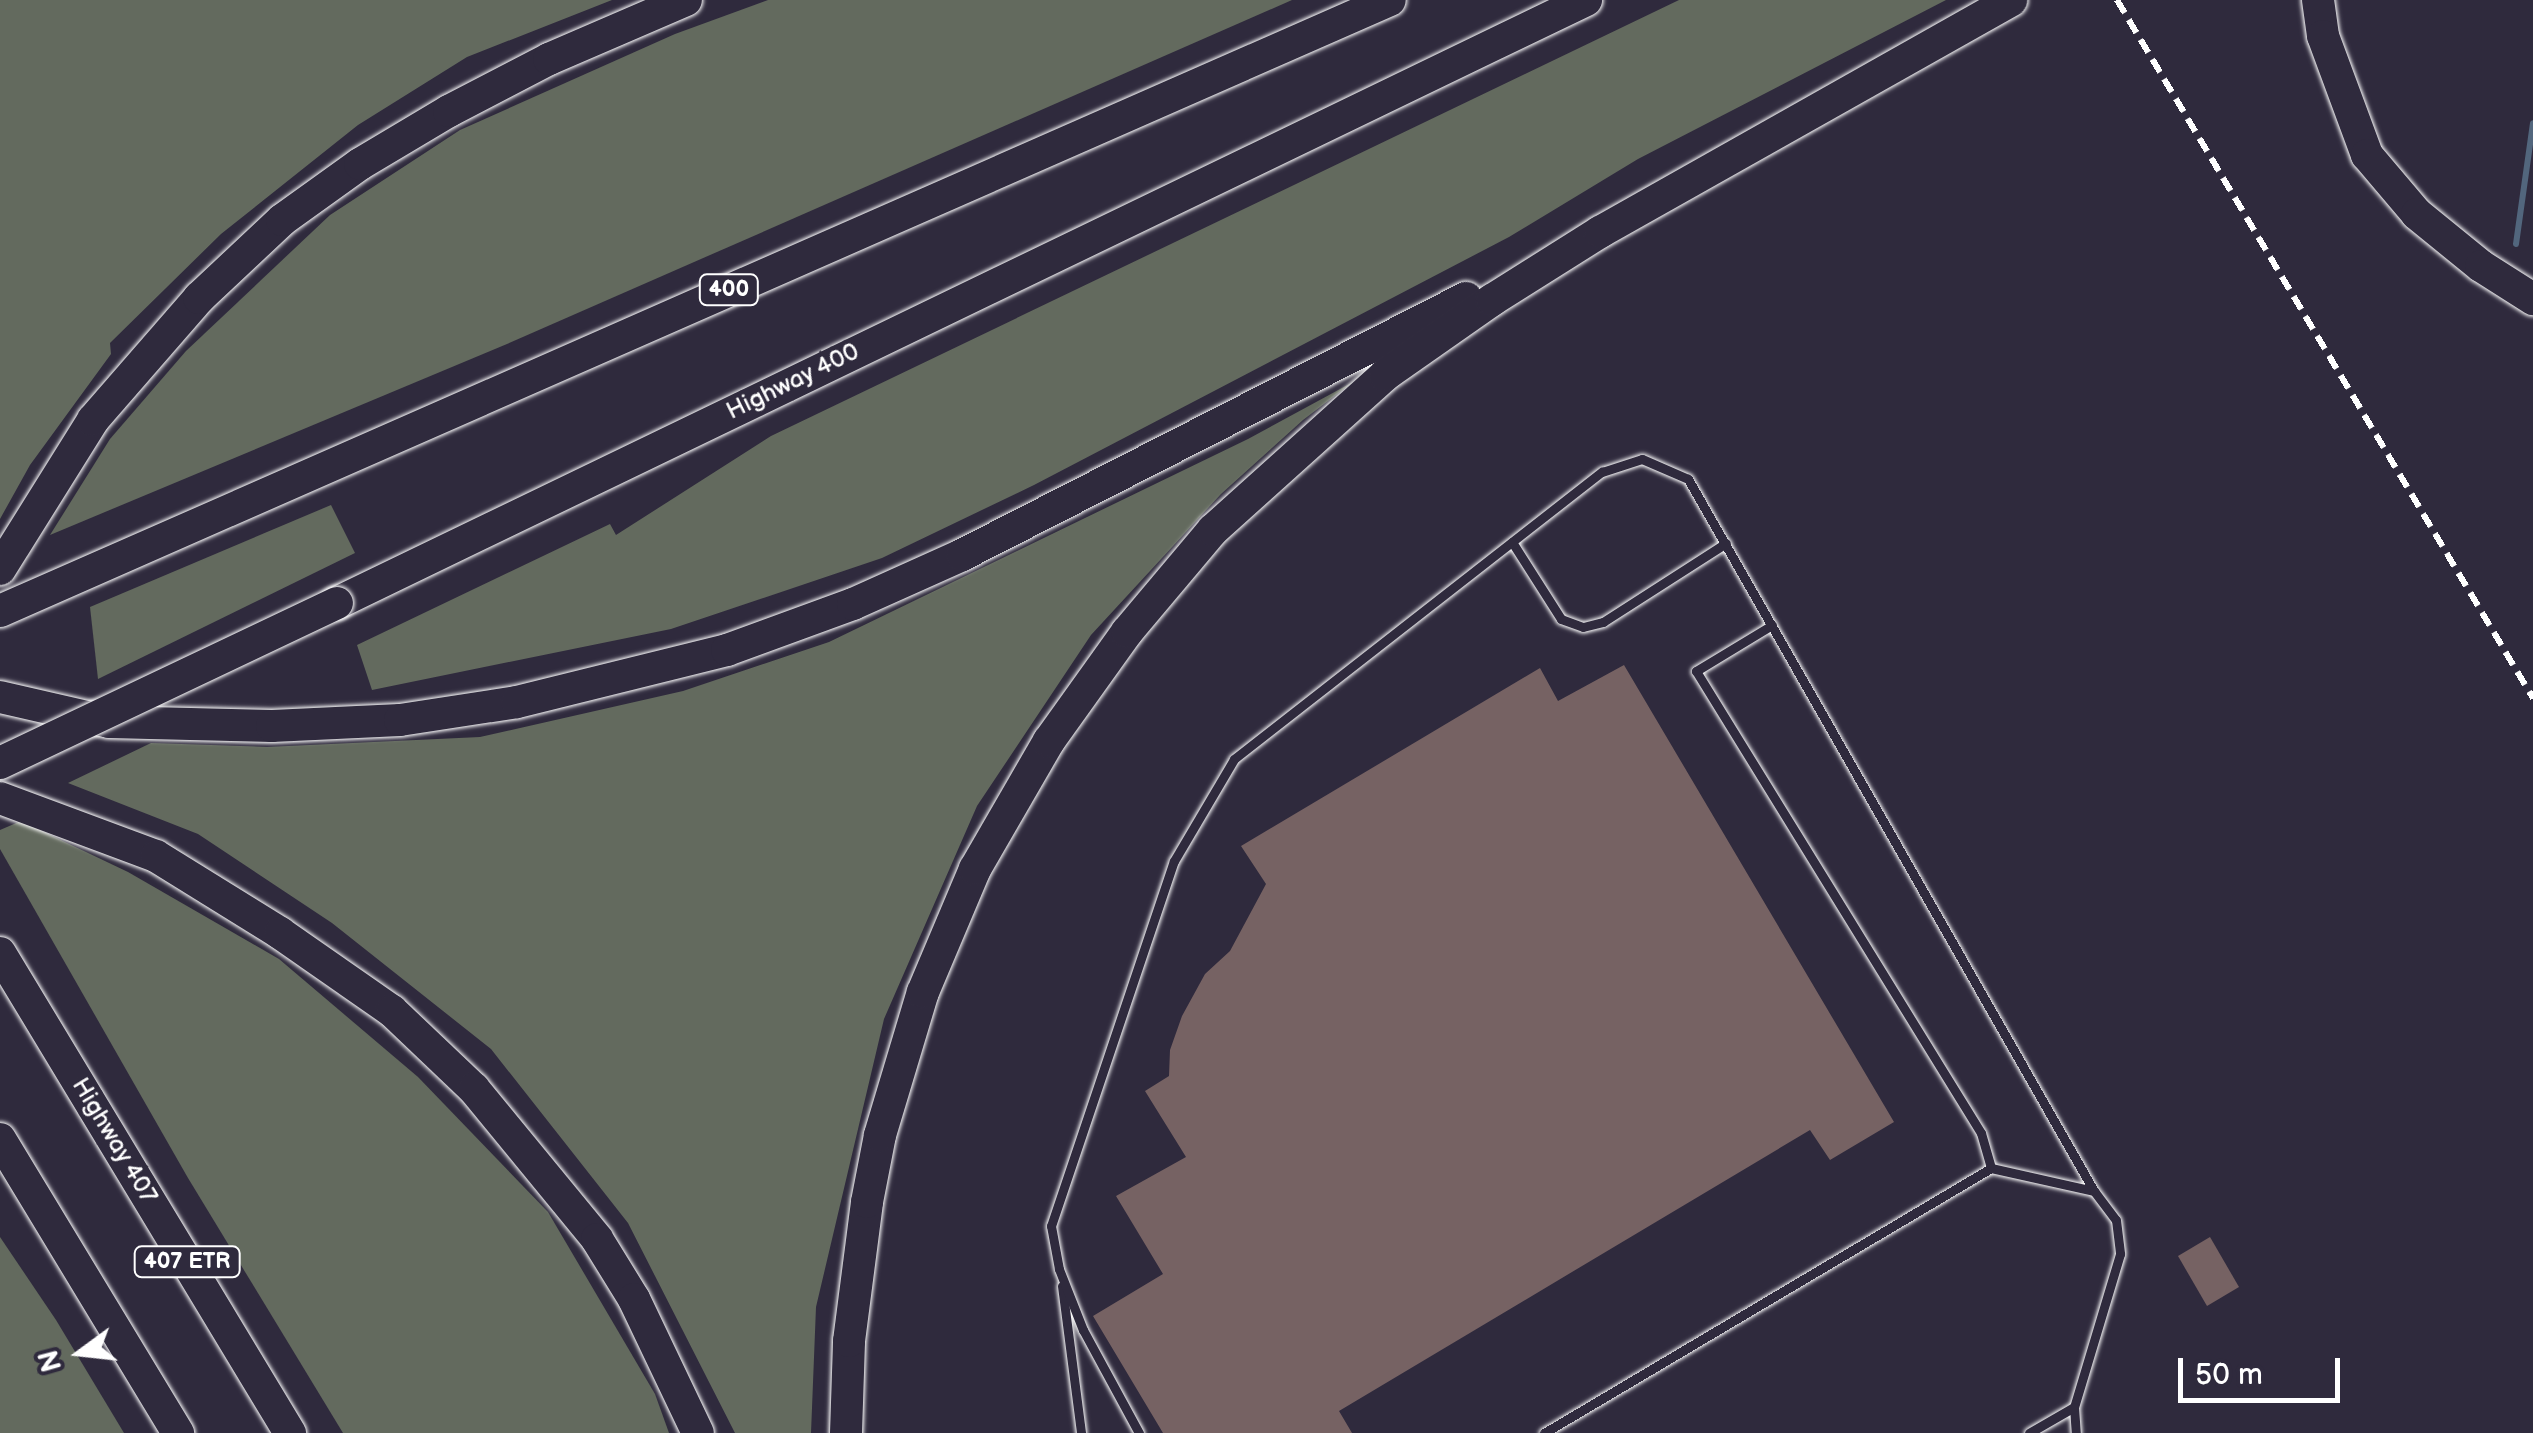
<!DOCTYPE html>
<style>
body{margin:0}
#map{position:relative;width:2533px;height:1433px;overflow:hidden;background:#2f2a3d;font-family:"Balsamiq Sans",sans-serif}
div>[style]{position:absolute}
.green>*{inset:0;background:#636a5e}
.stream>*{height:6px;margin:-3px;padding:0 3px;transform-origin:3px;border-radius:3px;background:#52667d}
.building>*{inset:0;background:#766263}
.roads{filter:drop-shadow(0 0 2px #fff) drop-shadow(0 0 2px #fff)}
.lane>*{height:9px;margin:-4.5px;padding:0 4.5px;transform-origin:4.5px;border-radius:4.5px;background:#2f2a3d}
.highway>*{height:32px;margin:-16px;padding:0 16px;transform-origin:16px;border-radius:16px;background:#2f2a3d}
.rail>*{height:6px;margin-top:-3px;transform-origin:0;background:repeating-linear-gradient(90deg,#fff 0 15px,transparent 0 23px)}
.bridges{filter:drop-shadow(0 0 2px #fff) drop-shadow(0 0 2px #fff)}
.highway-bridge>*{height:32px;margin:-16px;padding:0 16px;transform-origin:16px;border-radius:16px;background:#2f2a3d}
span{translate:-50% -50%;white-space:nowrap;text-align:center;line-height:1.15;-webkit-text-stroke:8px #2f2a3d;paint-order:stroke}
.shield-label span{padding:2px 8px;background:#2f2a3d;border:2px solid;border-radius:8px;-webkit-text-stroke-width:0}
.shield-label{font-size:22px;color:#fff;font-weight:700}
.street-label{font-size:25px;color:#fff}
.north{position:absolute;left:30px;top:1303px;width:100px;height:100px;-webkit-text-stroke:8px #2f2a3d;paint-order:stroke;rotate:255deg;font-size:28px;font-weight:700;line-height:40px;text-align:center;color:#fff}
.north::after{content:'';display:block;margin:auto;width:35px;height:45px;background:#fff;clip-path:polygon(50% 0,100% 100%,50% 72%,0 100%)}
.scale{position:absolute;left:2178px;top:1358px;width:162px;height:45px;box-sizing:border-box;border:5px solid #fff;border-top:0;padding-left:12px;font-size:30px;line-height:35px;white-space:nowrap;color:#fff;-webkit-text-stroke:8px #2f2a3d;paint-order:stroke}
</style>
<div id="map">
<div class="green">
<i style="clip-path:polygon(0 0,612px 0,467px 57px,358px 125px,221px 234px,110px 343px,111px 354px,30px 465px,0 519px)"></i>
<i style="clip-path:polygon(768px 0,1292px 0,507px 344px,50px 535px,110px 439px,186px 351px,330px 215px,460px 130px,675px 34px)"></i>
<i style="clip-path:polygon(1679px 0,1946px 0,1638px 159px,1509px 237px,1034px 485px,882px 558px,671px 629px,372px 690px,357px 645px,610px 524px,616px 535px,771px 436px)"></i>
<i style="clip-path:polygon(1353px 382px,1303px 420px,1221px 494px,1091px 635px,977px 806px,884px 1019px,816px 1307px,811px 1433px,735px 1433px,628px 1223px,491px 1049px,332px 923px,198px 834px,68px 783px,151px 743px,267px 747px,480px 737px,683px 691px,829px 642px,1248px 439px)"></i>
<i style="clip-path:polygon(331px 505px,355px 553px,98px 679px,90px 607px)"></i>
<i style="clip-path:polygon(21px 821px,128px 872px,279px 959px,418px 1077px,548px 1212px,655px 1394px,669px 1433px,343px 1433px,188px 1178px,0 849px,0 830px)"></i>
<i style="clip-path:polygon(0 1237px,56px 1320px,124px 1433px,0 1433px)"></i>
</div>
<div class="stream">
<i style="left:2516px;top:244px;width:122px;rotate:-82deg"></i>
</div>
<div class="building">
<i style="clip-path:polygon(1624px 665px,1894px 1122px,1830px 1160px,1810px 1130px,1339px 1411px,1352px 1433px,1163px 1433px,1093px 1316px,1163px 1274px,1116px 1196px,1186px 1157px,1145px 1091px,1169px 1076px,1170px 1050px,1182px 1016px,1205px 974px,1230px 951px,1266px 884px,1241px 846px,1540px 668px,1558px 701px)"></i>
<i style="clip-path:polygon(2210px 1237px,2239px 1287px,2207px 1306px,2178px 1256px)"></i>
</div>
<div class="roads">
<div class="lane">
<i style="left:1512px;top:542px;width:91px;rotate:57.5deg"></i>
<i style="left:1561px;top:619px;width:23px;rotate:20deg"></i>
<i style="left:1583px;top:627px;width:21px;rotate:-14deg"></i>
<i style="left:1603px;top:622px;width:146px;rotate:-32.7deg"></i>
<i style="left:1772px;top:625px;width:89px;rotate:148.8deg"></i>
<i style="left:1696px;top:671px;width:543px;rotate:58.33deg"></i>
<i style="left:1981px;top:1133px;width:36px;rotate:74deg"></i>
<i style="left:1991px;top:1168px;width:106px;rotate:12.6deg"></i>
<i style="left:1062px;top:1286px;width:148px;rotate:82.6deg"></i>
<i style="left:1139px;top:1433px;width:117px;rotate:-118.5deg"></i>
<i style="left:1083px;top:1330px;width:66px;rotate:-111.5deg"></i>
<i style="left:1059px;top:1269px;width:44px;rotate:-100.5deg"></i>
<i style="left:1051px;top:1226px;width:385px;rotate:-71.4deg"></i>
<i style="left:1174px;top:861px;width:118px;rotate:-59.5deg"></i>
<i style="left:1234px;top:759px;width:467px;rotate:-38deg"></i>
<i style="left:1602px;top:472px;width:42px;rotate:-18deg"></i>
<i style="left:1642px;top:459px;width:50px;rotate:23.5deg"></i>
<i style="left:1688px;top:479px;width:820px;rotate:60.31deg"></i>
<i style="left:2094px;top:1191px;width:36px;rotate:53deg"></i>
<i style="left:2116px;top:1220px;width:34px;rotate:83deg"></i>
<i style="left:2120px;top:1254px;width:160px;rotate:106.7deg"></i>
<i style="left:2074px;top:1407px;width:26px;rotate:86deg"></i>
<i style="left:1544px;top:1433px;width:520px;rotate:-30.66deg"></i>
<i style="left:2029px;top:1433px;width:52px;rotate:-30deg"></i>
</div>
<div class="highway">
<i style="left:2318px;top:0;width:36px;rotate:82deg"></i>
<i style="left:2323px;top:36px;width:127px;rotate:69.7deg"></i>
<i style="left:2367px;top:155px;width:77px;rotate:49.7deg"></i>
<i style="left:2417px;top:214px;width:82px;rotate:39.1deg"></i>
<i style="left:2481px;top:266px;width:62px;rotate:32.4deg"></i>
<i style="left:0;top:569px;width:176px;rotate:-58deg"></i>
<i style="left:93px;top:420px;width:162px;rotate:-49deg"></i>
<i style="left:199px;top:298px;width:114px;rotate:-43.2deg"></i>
<i style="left:282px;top:220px;width:96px;rotate:-35.7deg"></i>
<i style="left:360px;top:164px;width:104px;rotate:-30.8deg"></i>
<i style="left:449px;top:111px;width:113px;rotate:-27.5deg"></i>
<i style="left:549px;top:59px;width:149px;rotate:-23.3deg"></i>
<i style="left:337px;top:603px;width:1387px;rotate:-25.77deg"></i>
<i style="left:0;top:611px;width:1518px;rotate:-23.73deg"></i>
<i style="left:0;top:697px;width:112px;rotate:12.9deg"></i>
<i style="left:109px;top:722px;width:163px;rotate:1.4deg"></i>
<i style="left:272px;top:726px;width:128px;rotate:-2.7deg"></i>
<i style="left:400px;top:720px;width:118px;rotate:-8.7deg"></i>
<i style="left:517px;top:702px;width:216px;rotate:-13.9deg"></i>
<i style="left:727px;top:650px;width:134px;rotate:-20.1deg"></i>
<i style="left:853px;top:604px;width:120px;rotate:-24.2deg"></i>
<i style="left:962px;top:555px;width:566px;rotate:-27.02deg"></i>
<i style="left:0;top:798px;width:166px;rotate:20.4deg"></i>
<i style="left:156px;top:856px;width:146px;rotate:31.8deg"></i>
<i style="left:280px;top:933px;width:136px;rotate:34.9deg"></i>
<i style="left:392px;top:1011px;width:113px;rotate:43.6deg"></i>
<i style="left:474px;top:1089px;width:194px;rotate:50.6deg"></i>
<i style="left:597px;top:1239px;width:70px;rotate:58.3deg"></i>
<i style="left:634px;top:1299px;width:148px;rotate:64.5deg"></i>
<i style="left:0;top:953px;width:561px;rotate:58.86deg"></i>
<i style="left:0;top:1139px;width:344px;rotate:58.8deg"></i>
<i style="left:846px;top:1433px;width:92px;rotate:-88.1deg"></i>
<i style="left:849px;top:1341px;width:140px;rotate:-82.6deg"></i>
<i style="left:867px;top:1202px;width:68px;rotate:-79deg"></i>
<i style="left:880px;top:1135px;width:149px;rotate:-73.3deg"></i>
<i style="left:923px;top:992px;width:134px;rotate:-67.1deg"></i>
<i style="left:975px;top:869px;width:148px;rotate:-60deg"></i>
<i style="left:1049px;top:741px;width:134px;rotate:-54.4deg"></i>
<i style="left:1127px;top:632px;width:133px;rotate:-49.9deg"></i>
<i style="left:1213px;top:530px;width:232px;rotate:-42deg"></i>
<i style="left:1385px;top:375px;width:131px;rotate:-35deg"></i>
<i style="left:1492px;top:300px;width:128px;rotate:-32.2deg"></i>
<i style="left:1600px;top:232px;width:472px;rotate:-29.4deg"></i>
</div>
</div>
<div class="rail">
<i style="left:2117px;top:0;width:813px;rotate:59.21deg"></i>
</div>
<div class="bridges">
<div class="highway-bridge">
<i style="left:0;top:763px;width:373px;rotate:-25.4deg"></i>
</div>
</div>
<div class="shield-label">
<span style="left:729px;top:290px">400</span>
<span style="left:187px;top:1262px">407 ETR</span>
</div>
<div class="street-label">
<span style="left:793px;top:382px;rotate:-26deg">Highway 400</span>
<span style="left:114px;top:1141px;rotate:59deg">Highway 407</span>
</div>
<div class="north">N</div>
<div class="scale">50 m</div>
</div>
